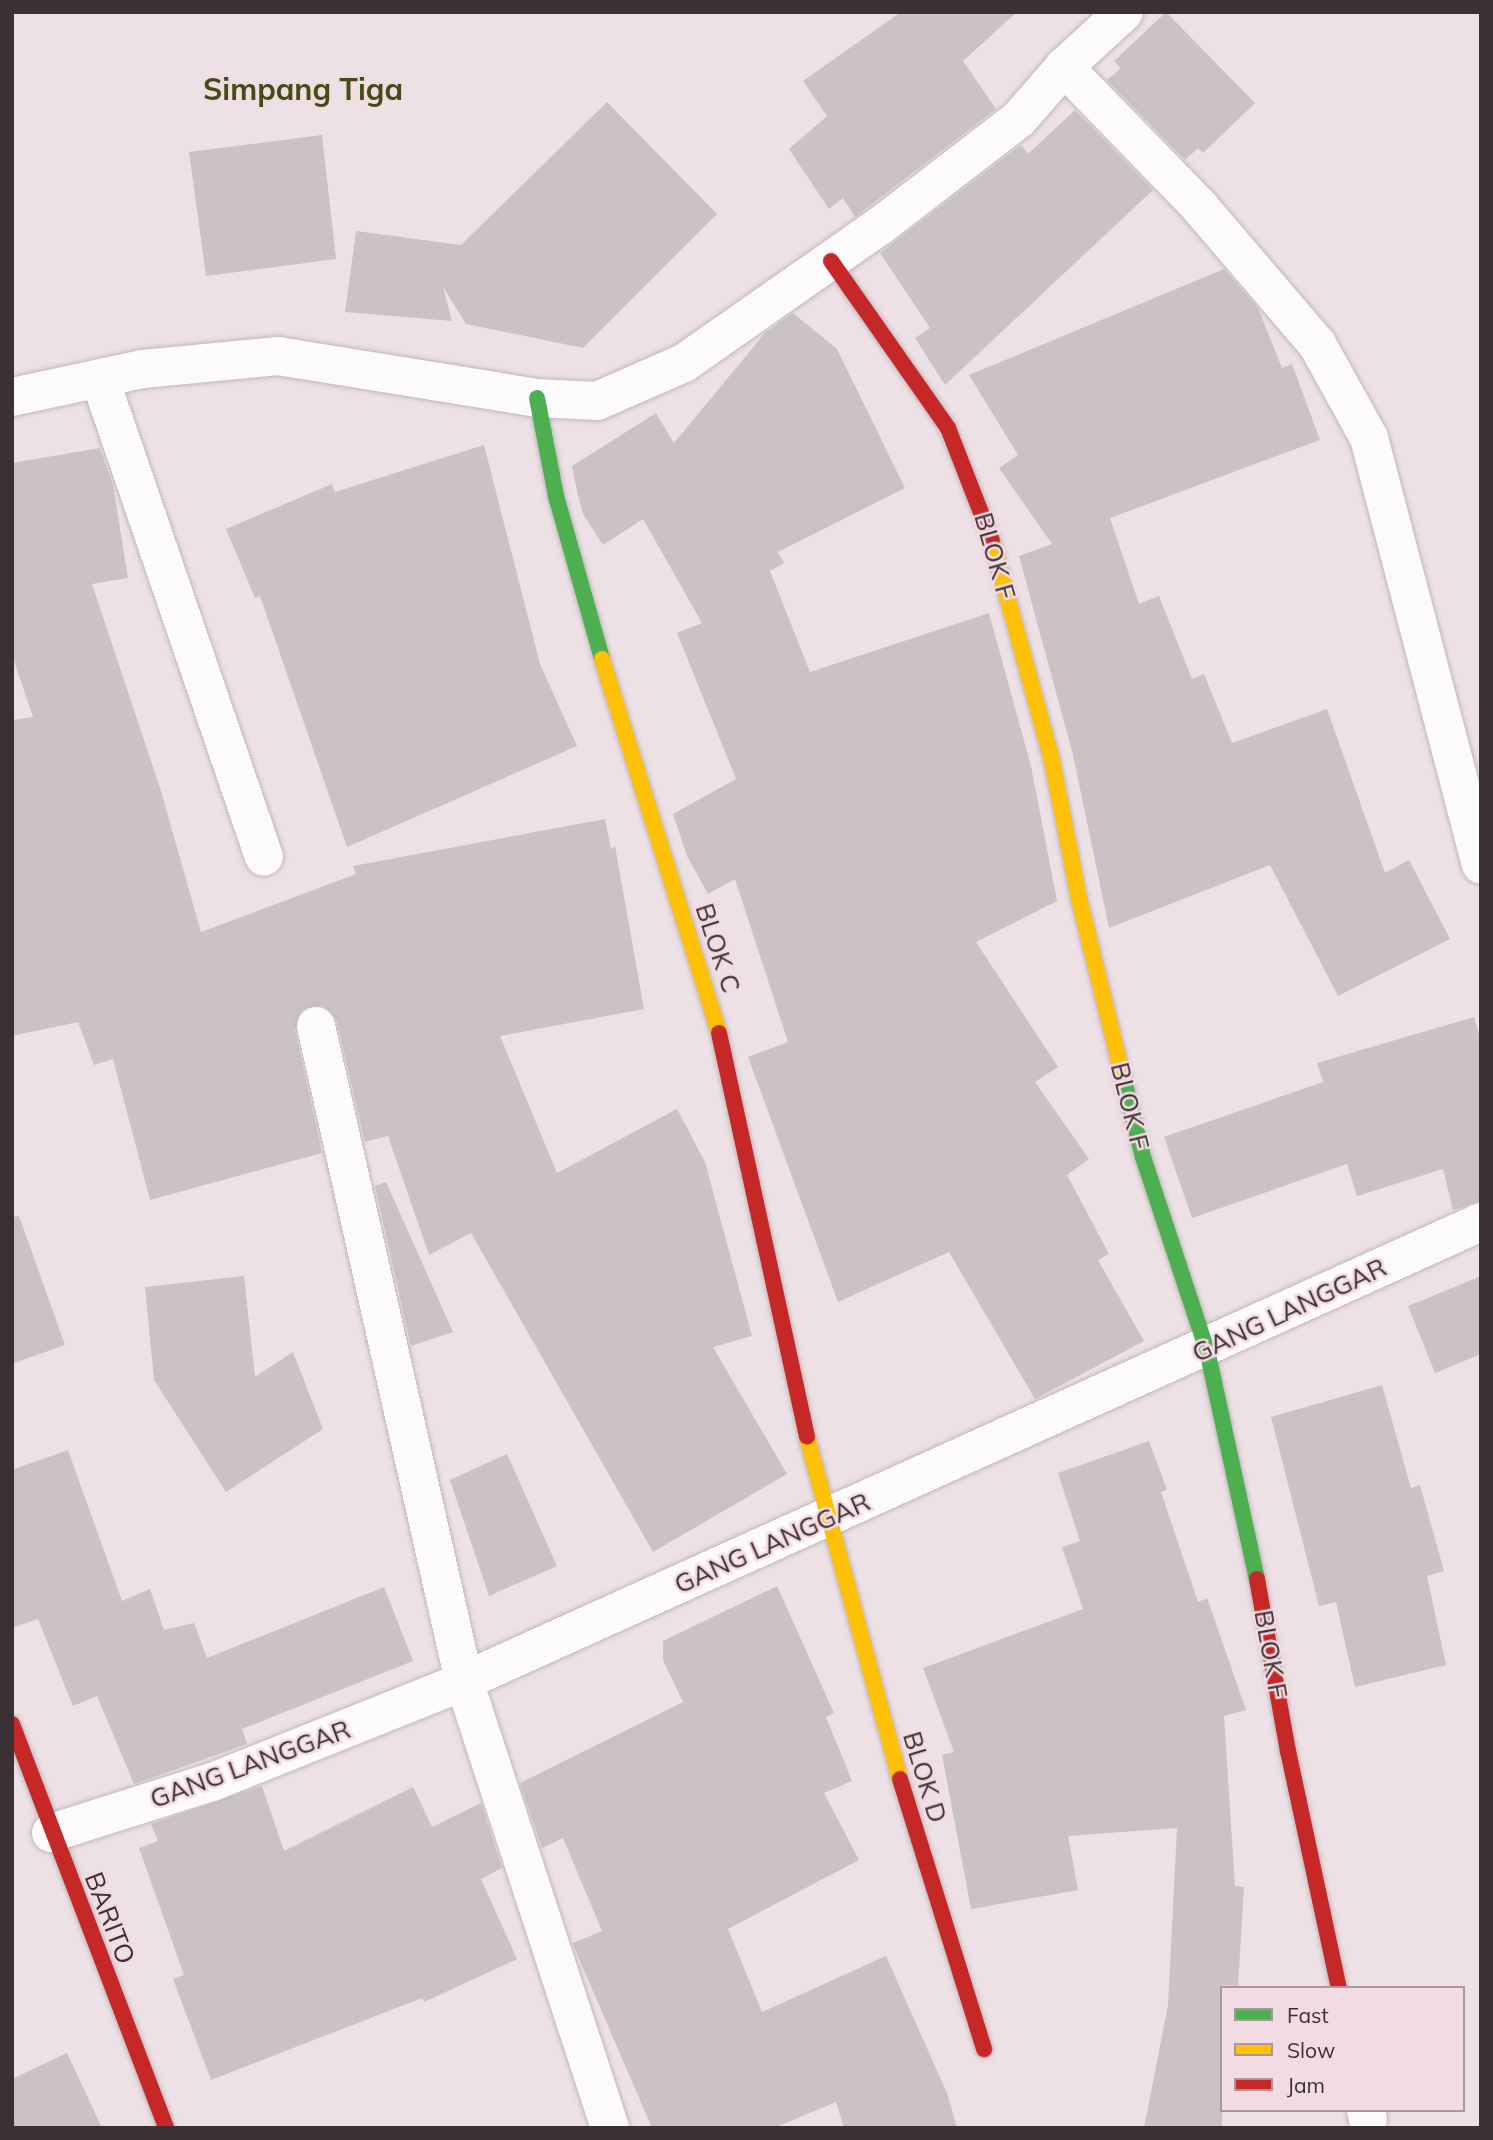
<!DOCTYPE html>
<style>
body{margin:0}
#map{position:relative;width:1493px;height:2140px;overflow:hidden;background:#ede1e5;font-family:Mulish,sans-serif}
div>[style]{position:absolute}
.building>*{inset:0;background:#cbc2c5}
.roads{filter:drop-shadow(0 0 2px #c1b7ba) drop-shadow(0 0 2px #c1b7ba)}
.street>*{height:38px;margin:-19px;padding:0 19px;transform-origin:19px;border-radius:19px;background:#fcfafb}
.fast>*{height:16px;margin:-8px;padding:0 8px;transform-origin:8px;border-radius:8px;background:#4caf50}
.slow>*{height:16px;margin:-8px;padding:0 8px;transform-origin:8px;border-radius:8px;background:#ffc107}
.jam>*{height:16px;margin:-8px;padding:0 8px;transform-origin:8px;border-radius:8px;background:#c62828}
span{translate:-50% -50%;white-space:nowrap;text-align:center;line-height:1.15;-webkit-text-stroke:5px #f3dbe3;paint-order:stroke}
.street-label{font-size:26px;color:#3b3134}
.quarter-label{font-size:30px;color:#414d15;font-weight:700}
.frame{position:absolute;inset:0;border:14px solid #3b3134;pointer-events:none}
.legend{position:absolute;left:1220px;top:1986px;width:245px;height:126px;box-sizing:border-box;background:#f3dbe3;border:2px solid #a9979d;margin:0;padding:9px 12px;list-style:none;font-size:21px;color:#3b3134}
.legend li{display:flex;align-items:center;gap:14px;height:35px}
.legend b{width:35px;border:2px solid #a9979d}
</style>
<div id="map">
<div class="building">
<i style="clip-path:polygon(901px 12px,1017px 12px,963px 61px,996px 109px,855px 217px,843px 198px,829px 209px,789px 149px,827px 116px,803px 81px)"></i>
<i style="clip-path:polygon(1166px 12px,1255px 103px,1203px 153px,1198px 148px,1185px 160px,1107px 80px,1121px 68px,1114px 61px)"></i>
<i style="clip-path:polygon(607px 102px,717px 214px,583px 348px,466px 324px,443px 287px,452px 321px,345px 312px,356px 231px,461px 245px)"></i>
<i style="clip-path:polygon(1075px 110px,1153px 190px,945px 385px,915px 338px,930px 328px,880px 253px,1021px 145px,1028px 154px)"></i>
<i style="clip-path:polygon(322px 135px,336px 259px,206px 276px,189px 152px)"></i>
<i style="clip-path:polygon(1224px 269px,1258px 308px,1282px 368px,1292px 364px,1320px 440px,1110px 518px,1139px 604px,1159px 596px,1192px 679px,1204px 674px,1232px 743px,1327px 709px,1385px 873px,1409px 860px,1450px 939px,1338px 996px,1270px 865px,1109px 928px,1073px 755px,1019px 556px,1052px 544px,999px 468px,1018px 455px,969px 375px)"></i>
<i style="clip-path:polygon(793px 313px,837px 349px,905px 488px,778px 552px,784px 563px,770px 571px,810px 672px,989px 613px,1031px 766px,1057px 901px,976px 942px,1058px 1067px,1035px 1082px,1089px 1159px,1067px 1175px,1109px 1254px,1098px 1260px,1144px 1341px,1035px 1399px,949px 1252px,838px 1302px,748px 1057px,788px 1042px,735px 879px,708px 894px,687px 856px,673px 814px,736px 779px,677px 633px,702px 623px,643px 519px,603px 545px,583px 514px,577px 491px,572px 466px,656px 413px,674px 443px,765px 333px)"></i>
<i style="clip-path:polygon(484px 445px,540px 664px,577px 746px,347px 847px,260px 596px,255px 598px,226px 529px,332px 484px,335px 492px)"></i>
<i style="clip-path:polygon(100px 448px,113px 485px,128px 578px,92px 584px,161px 791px,201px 932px,356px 874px,353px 866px,605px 819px,611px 849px,615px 846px,644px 1009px,500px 1036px,557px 1173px,677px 1109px,705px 1162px,752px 1336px,713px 1347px,787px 1474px,653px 1552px,471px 1233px,429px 1255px,388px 1136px,365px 1142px,337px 1021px,323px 1005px,302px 1010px,295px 1030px,322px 1153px,150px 1200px,113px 1059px,94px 1065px,78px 1022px,12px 1036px,12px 720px,33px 717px,12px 655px,12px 463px)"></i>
<i style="clip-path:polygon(1474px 1017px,1481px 1042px,1481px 1201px,1453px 1210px,1443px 1169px,1357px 1196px,1347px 1164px,1192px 1218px,1164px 1137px,1323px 1082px,1317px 1063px)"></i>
<i style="clip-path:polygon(386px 1182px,453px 1332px,411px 1346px,375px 1186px)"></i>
<i style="clip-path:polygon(19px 1216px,65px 1345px,12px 1364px,12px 1217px)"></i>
<i style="clip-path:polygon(244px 1276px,255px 1377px,293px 1352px,323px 1429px,226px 1492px,154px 1380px,145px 1287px)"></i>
<i style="clip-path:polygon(1481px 1276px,1481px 1354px,1435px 1373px,1408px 1306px)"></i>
<i style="clip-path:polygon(1382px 1385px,1411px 1488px,1420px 1485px,1444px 1571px,1427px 1576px,1446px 1665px,1355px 1687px,1336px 1602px,1319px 1606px,1271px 1417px)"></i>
<i style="clip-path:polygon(1149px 1441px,1167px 1490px,1161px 1492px,1198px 1602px,1207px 1598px,1246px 1710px,1224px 1716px,1235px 1886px,1244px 1887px,1238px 1986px,1222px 1985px,1222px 2128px,1144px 2128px,1168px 2005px,1177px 1828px,1068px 1836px,1078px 1890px,971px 1909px,942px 1755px,954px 1752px,923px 1668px,1083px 1609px,1062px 1547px,1080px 1541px,1058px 1473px)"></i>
<i style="clip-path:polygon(68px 1450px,122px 1601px,150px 1589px,164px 1630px,194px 1623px,207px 1658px,384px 1587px,413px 1661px,242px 1729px,247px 1744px,134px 1784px,97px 1696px,73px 1706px,38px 1619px,12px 1628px,12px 1470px)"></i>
<i style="clip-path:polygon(507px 1454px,557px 1566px,489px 1596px,450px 1480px)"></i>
<i style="clip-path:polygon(777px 1586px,834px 1713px,826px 1717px,852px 1781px,824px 1793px,859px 1860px,728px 1929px,762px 2012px,886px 1956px,947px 2093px,957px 2128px,844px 2128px,836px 2102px,774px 2128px,652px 2128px,574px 1947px,573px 1943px,602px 1931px,563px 1838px,542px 1848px,520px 1783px,683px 1702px,663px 1660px,663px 1641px)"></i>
<i style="clip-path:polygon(262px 1786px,284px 1851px,413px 1787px,432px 1827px,481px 1803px,502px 1868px,481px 1879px,517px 1959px,424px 2002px,422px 1998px,211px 2080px,173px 1979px,184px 1975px,139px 1848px,158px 1841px,151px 1824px)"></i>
<i style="clip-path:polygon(67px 2053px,102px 2128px,12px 2128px,12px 2079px)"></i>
</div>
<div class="roads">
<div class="street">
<i style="left:1064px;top:67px;width:194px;rotate:45.8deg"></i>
<i style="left:1199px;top:206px;width:182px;rotate:49.5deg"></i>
<i style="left:1317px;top:344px;width:107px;rotate:61deg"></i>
<i style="left:1369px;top:438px;width:441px;rotate:75.3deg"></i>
<i style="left:100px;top:379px;width:505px;rotate:71.06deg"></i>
<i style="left:12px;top:397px;width:134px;rotate:-12.1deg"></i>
<i style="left:143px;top:369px;width:136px;rotate:-5.5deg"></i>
<i style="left:278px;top:356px;width:262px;rotate:9.2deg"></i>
<i style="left:537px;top:398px;width:60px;rotate:2.9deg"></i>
<i style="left:597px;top:401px;width:95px;rotate:-23.6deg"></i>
<i style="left:684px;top:363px;width:239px;rotate:-35deg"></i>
<i style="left:880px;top:226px;width:175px;rotate:-37.6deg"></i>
<i style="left:1019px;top:119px;width:69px;rotate:-49.1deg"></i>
<i style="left:1064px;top:67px;width:81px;rotate:-42.5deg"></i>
<i style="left:316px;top:1026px;width:672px;rotate:77.27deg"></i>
<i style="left:464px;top:1681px;width:470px;rotate:71.9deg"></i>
<i style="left:51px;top:1833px;width:169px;rotate:-17.6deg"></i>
<i style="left:212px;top:1782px;width:271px;rotate:-21.8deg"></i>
<i style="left:464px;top:1681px;width:1116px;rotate:-24.29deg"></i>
<i style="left:1366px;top:2110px;width:10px;rotate:79deg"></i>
</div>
<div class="fast">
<i style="left:537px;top:398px;width:100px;rotate:79deg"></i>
<i style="left:556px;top:496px;width:169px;rotate:74.2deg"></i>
<i style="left:1121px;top:1069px;width:91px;rotate:76deg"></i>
<i style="left:1143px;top:1157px;width:203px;rotate:71.7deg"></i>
<i style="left:1207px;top:1350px;width:234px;rotate:77.7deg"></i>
</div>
<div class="slow">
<i style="left:992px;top:541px;width:228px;rotate:74.7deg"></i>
<i style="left:1052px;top:761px;width:141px;rotate:78.9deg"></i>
<i style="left:1079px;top:899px;width:175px;rotate:76.1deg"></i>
<i style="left:602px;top:659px;width:392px;rotate:72.6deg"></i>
<i style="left:807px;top:1437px;width:354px;rotate:74.8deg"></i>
</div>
<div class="jam">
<i style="left:831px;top:261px;width:204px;rotate:55deg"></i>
<i style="left:948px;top:428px;width:121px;rotate:68.7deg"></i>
<i style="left:719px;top:1033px;width:413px;rotate:77.7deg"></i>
<i style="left:1257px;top:1579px;width:175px;rotate:79.8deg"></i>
<i style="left:1288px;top:1751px;width:242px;rotate:77.9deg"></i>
<i style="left:12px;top:1724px;width:432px;rotate:69.1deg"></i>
<i style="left:900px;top:1779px;width:283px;rotate:72.7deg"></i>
</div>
</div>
<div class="street-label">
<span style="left:995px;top:556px;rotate:74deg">BLOK F</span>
<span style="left:718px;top:948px;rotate:72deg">BLOK C</span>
<span style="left:1130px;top:1106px;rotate:76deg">BLOK F</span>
<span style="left:1289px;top:1310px;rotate:-25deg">GANG LANGGAR</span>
<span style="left:772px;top:1543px;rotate:-24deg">GANG LANGGAR</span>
<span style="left:1271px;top:1654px;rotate:80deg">BLOK F</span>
<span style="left:250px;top:1764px;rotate:-20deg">GANG LANGGAR</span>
<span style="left:925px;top:1777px;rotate:73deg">BLOK D</span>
<span style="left:110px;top:1918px;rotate:69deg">BARITO</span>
</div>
<div class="quarter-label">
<span style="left:303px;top:89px">Simpang Tiga</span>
</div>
<div class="frame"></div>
<ul class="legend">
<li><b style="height:9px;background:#4caf50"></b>Fast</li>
<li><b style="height:9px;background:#ffc107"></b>Slow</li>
<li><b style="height:9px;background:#c62828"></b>Jam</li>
</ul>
</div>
